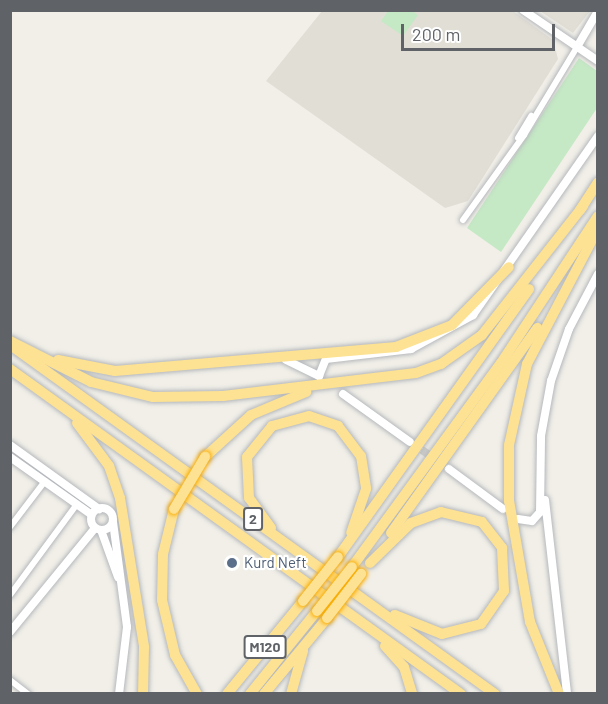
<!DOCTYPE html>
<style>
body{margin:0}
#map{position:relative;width:608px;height:704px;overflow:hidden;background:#f1efe8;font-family:Barlow,sans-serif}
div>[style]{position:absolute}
.education>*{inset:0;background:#e1ded6}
.green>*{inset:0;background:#c5e8c5}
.secondary-tunnel>*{height:8px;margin-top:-4px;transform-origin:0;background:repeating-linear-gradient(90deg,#ccccc8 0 8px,transparent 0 12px)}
.roads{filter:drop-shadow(0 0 2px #b5b8bc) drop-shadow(0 0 2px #b5b8bc)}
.street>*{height:6px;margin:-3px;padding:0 3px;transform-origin:3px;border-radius:3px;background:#fff}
.secondary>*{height:8px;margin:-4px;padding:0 4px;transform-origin:4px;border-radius:4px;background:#fff}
.secondary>.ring{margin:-4px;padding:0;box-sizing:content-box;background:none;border:8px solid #fff;border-radius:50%}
.highway>*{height:10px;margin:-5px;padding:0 5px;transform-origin:5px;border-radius:5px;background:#fde293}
.bridges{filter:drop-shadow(0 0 2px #f9ab00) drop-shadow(0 0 2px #f9ab00)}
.highway-bridge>*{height:10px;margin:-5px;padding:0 5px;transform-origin:5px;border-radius:5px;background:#fde293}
.dots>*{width:16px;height:16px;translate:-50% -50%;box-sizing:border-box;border:3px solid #fff;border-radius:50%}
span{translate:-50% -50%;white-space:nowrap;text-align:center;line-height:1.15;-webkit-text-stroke:4.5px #fff;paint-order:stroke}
.shield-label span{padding:2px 4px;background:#fff;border:2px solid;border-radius:4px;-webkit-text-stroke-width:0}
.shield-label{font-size:14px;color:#5f6368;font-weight:700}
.service-label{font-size:15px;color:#4e5e75}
.left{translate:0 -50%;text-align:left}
.frame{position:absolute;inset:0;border:12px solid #5f6368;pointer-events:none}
.scale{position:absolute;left:401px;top:24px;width:154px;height:27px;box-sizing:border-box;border:3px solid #5f6368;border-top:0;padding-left:8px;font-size:18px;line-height:21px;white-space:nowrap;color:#5f6368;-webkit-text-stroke:4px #fff;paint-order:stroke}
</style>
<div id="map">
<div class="education">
<i style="clip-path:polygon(322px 11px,513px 11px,553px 40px,558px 59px,468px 201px,445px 208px,266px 81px)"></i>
<i style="clip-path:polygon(540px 11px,590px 11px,573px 33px)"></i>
</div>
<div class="green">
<i style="clip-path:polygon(388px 11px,412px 11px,418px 15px,403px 36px,381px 21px)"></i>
<i style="clip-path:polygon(579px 58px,597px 71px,597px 108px,501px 252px,467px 228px)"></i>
</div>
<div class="secondary-tunnel">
<i style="left:412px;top:443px;width:29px;rotate:35deg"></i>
</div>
<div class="roads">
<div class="street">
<i style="left:518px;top:138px;width:26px;rotate:-59deg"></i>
<i style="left:463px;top:220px;width:105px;rotate:-54.3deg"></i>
<i style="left:524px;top:135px;width:103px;rotate:-58.9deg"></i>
<i style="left:10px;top:527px;width:58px;rotate:-52.7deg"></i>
<i style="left:10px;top:595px;width:113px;rotate:-53.6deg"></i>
<i style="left:10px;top:680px;width:23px;rotate:38deg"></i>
</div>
<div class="secondary">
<i style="left:523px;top:10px;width:91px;rotate:34.2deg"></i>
<i style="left:577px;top:47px;width:42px;rotate:-59.7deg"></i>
<i style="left:286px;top:360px;width:37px;rotate:26deg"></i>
<i style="left:319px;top:376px;width:18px;rotate:-68deg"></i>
<i style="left:326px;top:359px;width:86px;rotate:-6.7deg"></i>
<i style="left:411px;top:349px;width:71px;rotate:-28.7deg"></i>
<i style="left:473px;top:315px;width:218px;rotate:-55.1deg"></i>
<i style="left:343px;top:394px;width:82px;rotate:35.6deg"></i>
<i style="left:10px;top:445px;width:110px;rotate:35.7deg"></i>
<i style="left:10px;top:457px;width:100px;rotate:35.3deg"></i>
<i style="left:449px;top:469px;width:67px;rotate:36.5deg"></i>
<i style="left:545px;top:500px;width:195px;rotate:83.5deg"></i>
<i class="ring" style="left:91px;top:508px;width:14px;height:14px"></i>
<i style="left:518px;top:519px;width:14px;rotate:8deg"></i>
<i style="left:532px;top:521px;width:12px;rotate:-48deg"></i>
<i style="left:540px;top:512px;width:76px;rotate:-89.2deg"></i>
<i style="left:541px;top:436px;width:56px;rotate:-79.7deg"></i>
<i style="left:551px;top:381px;width:55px;rotate:-70.9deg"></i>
<i style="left:569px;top:329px;width:62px;rotate:-62.2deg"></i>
<i style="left:113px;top:522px;width:106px;rotate:82.4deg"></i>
<i style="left:127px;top:627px;width:67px;rotate:96.8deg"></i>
<i style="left:101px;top:530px;width:50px;rotate:70.1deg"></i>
<i style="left:10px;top:632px;width:134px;rotate:-50.7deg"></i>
</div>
<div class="highway">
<i style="left:580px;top:210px;width:33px;rotate:-57deg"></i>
<i style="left:10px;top:341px;width:91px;rotate:26.8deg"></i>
<i style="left:91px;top:382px;width:64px;rotate:13.6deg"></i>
<i style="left:153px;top:397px;width:70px;rotate:-0.8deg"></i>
<i style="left:223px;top:396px;width:194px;rotate:-6.8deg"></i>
<i style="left:416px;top:373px;width:27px;rotate:-20deg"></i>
<i style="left:441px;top:364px;width:50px;rotate:-35.3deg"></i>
<i style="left:482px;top:335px;width:164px;rotate:-51.9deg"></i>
<i style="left:13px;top:347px;width:594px;rotate:35.75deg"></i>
<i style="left:58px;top:360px;width:58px;rotate:10.9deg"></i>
<i style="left:115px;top:371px;width:282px;rotate:-4.9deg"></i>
<i style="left:396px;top:347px;width:60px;rotate:-21.4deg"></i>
<i style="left:452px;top:325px;width:81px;rotate:-45.5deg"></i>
<i style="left:10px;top:369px;width:556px;rotate:35.78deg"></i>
<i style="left:77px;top:423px;width:54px;rotate:53.3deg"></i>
<i style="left:109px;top:466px;width:34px;rotate:71deg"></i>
<i style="left:120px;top:498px;width:151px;rotate:80.8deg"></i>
<i style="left:144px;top:647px;width:47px;rotate:91.2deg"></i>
<i style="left:205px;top:457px;width:62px;rotate:-42.4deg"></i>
<i style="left:251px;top:415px;width:60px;rotate:-22.7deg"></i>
<i style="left:174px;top:509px;width:46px;rotate:103.7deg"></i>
<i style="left:163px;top:554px;width:46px;rotate:91.2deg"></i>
<i style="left:162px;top:600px;width:57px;rotate:76.7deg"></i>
<i style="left:175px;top:655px;width:45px;rotate:60.6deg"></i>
<i style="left:271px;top:528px;width:37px;rotate:-126deg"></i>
<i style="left:249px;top:498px;width:41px;rotate:-92.8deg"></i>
<i style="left:247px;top:457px;width:40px;rotate:-51deg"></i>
<i style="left:272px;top:426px;width:38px;rotate:-15deg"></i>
<i style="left:309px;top:416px;width:31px;rotate:19deg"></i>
<i style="left:338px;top:426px;width:38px;rotate:53deg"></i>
<i style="left:361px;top:456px;width:33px;rotate:81deg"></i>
<i style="left:366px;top:489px;width:46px;rotate:108.8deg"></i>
<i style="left:391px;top:533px;width:252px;rotate:-54.5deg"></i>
<i style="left:338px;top:557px;width:329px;rotate:-54.5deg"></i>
<i style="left:370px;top:563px;width:57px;rotate:-44.3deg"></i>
<i style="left:411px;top:523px;width:32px;rotate:-20deg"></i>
<i style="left:441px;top:512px;width:42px;rotate:13.7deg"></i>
<i style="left:482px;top:522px;width:33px;rotate:52deg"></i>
<i style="left:502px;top:548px;width:43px;rotate:87.3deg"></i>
<i style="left:504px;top:591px;width:40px;rotate:124.9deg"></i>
<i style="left:481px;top:624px;width:40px;rotate:165.6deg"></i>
<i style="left:442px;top:634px;width:51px;rotate:-158deg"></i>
<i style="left:352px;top:567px;width:253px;rotate:-53.9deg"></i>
<i style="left:501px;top:363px;width:176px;rotate:-56.6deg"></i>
<i style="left:385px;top:646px;width:28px;rotate:48deg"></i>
<i style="left:404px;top:667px;width:28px;rotate:73deg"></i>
<i style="left:227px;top:694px;width:120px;rotate:-50.7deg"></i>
<i style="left:250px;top:694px;width:107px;rotate:-51.1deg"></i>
<i style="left:264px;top:694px;width:99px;rotate:-50.3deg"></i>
<i style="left:291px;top:694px;width:45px;rotate:-74.4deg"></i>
<i style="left:559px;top:694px;width:78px;rotate:-111.9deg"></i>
<i style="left:530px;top:622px;width:123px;rotate:-99.8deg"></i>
<i style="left:509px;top:501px;width:56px;rotate:-90deg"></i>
<i style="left:509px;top:445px;width:83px;rotate:-77.5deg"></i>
<i style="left:527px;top:364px;width:153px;rotate:-62.3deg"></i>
</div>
</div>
<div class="bridges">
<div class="highway-bridge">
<i style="left:174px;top:509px;width:61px;rotate:-59.2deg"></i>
<i style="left:303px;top:601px;width:56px;rotate:-51.5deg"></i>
<i style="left:317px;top:611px;width:56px;rotate:-51.5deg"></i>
<i style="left:327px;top:618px;width:56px;rotate:-52.3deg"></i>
</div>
</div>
<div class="dots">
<i style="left:232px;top:563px;background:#5c6f8a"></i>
</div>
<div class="shield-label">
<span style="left:253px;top:519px">2</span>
<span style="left:265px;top:647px">M120</span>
</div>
<div class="service-label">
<span class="left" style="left:244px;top:563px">Kurd Neft</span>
</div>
<div class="frame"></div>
<div class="scale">200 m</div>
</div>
